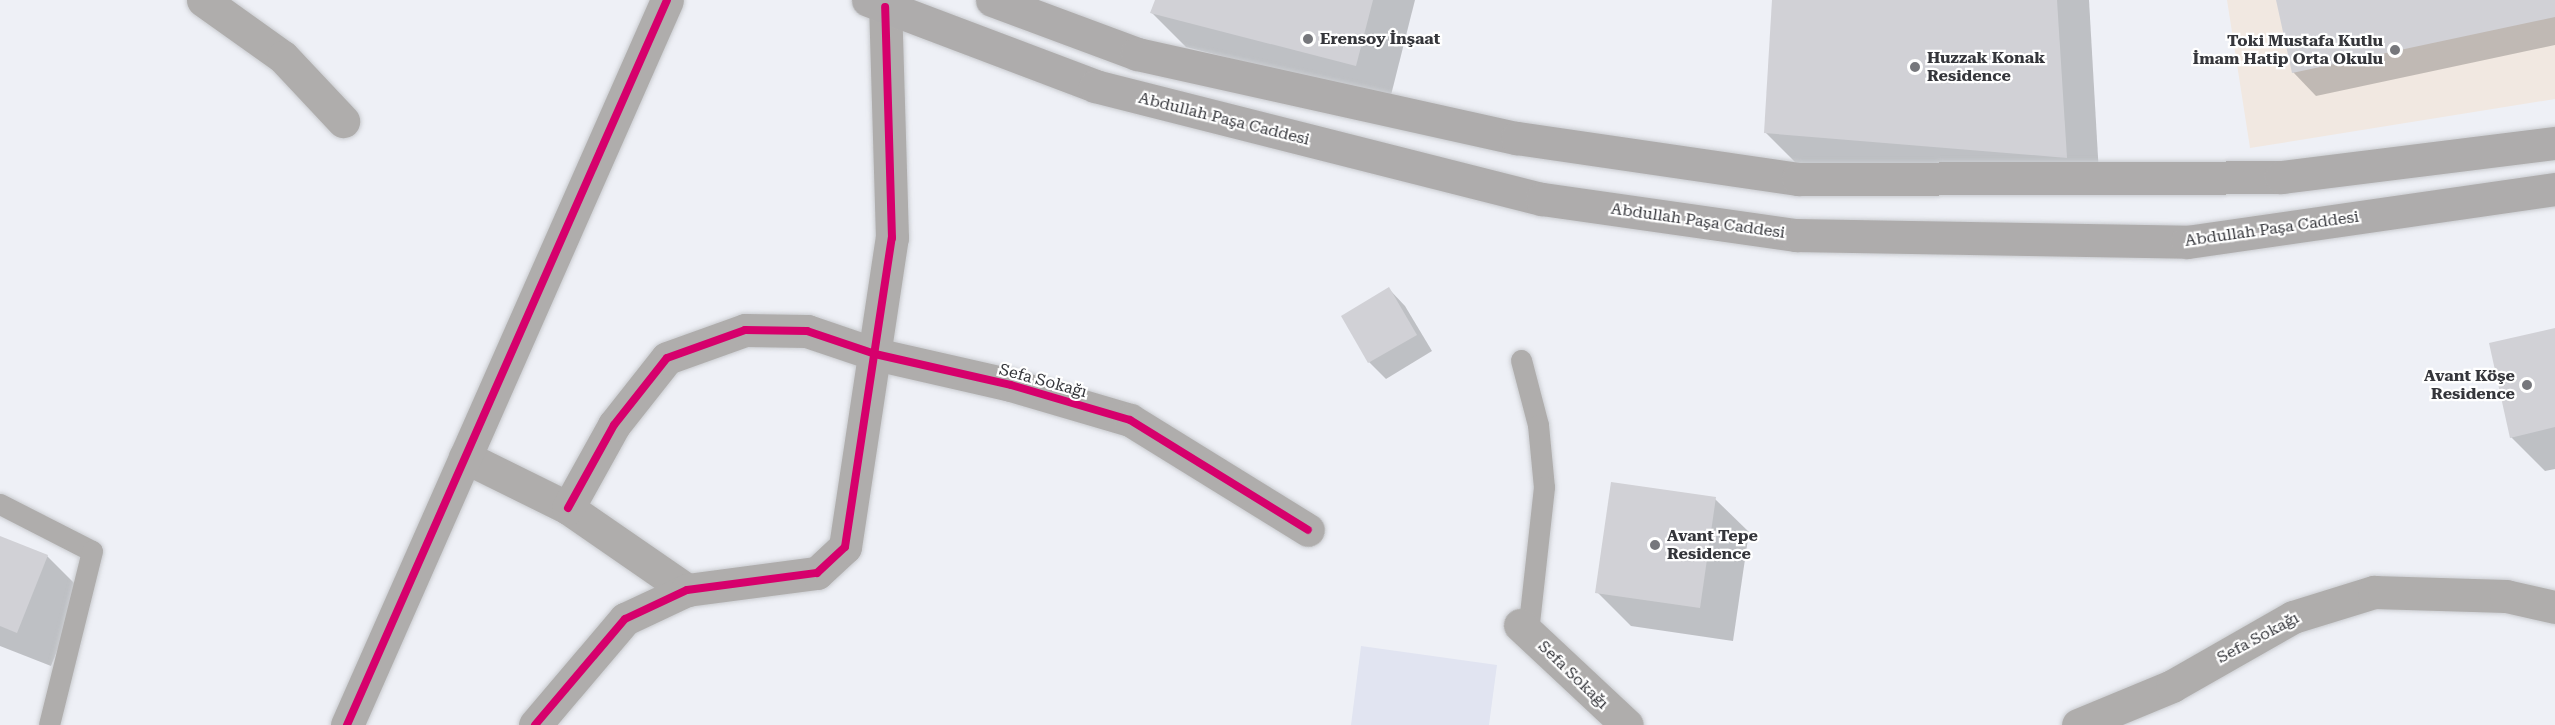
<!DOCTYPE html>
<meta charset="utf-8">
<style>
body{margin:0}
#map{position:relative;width:2555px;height:725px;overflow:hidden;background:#eef0f6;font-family:"Roboto Serif",serif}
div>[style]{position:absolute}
.built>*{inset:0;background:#e1e4f1}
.education>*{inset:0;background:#f1e8e1}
.shadow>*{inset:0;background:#0003}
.building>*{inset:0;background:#d1d1d6}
.roads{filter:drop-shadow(0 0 2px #caccd0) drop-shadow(0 0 2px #caccd0)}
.lane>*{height:21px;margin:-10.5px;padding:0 10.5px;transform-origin:10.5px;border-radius:10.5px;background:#afadac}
.street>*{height:33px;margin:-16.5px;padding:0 16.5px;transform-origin:16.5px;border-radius:16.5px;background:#afadac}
.secondary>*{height:33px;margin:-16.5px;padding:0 16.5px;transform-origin:16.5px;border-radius:16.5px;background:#aeacac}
.cycleway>*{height:8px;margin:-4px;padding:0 4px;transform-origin:4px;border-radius:4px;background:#d6006c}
.dots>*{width:16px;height:16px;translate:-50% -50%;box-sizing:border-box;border:3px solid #fff;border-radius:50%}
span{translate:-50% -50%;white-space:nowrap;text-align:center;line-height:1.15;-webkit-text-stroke:4.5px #fff;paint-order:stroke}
.poi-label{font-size:16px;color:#35363b;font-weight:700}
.left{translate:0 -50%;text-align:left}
.right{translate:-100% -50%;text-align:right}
.street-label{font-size:16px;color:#35363b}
</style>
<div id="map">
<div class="built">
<i style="clip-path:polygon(1361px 646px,1497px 665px,1489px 725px,1351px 725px)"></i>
</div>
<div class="education">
<i style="clip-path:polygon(2227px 0,2555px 0,2555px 99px,2250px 148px)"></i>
</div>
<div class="shadow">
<i style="clip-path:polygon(1157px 0,1415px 0,1390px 99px,1186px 47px,1152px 13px)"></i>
<i style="clip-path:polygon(1773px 0,2089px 0,2100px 192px,1800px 167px,1766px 133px)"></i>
<i style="clip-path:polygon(2278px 0,2555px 0,2555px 45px,2316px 96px,2293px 72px)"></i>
<i style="clip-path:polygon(1389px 289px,1405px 306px,1432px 351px,1386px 379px,1369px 362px,1343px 317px)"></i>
<i style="clip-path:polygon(2555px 330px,2555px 469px,2545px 471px,2511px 437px)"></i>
<i style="clip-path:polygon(1715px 499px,1749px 532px,1733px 641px,1631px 626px,1597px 592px)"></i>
<i style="clip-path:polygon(0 537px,47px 556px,81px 590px,51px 666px,0 646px)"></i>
</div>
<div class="building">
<i style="clip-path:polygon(1155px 0,1373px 0,1356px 66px,1150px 13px)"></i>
<i style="clip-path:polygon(1772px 0,2057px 0,2067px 158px,1764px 133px)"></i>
<i style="clip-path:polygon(2276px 0,2555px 0,2555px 17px,2292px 73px)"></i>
<i style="clip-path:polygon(1389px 287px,1417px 335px,1368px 363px,1341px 316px)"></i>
<i style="clip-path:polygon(2555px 328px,2555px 427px,2510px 438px,2489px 343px)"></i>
<i style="clip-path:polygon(1611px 482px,1716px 497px,1700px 608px,1595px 593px)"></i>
<i style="clip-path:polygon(0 536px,48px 555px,17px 633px,0 626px)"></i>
</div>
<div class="roads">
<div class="lane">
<i style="left:1521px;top:360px;width:67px;rotate:75.3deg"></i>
<i style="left:1538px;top:425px;width:62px;rotate:84.5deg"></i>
<i style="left:1544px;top:487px;width:145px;rotate:96.3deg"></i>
<i style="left:0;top:504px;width:103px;rotate:27.1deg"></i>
<i style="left:92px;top:551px;width:179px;rotate:103.9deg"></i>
</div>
<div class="street">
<i style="left:203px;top:0;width:98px;rotate:35.5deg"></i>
<i style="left:283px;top:57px;width:88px;rotate:46.8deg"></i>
<i style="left:465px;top:457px;width:115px;rotate:26.3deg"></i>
<i style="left:568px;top:508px;width:145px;rotate:34.6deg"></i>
<i style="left:568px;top:508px;width:95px;rotate:-61deg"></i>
<i style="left:614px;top:425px;width:85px;rotate:-51.7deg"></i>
<i style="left:667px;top:358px;width:83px;rotate:-19.7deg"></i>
<i style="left:745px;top:330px;width:62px;rotate:0.9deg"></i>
<i style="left:807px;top:331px;width:72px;rotate:18.7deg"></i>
<i style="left:875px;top:354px;width:139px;rotate:12.8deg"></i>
<i style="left:1011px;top:385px;width:124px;rotate:16.4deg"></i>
<i style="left:1130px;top:420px;width:209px;rotate:31.7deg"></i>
<i style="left:1520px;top:625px;width:146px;rotate:43.1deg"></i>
<i style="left:347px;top:725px;width:792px;rotate:-66.18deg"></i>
<i style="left:535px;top:725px;width:139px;rotate:-49.7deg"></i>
<i style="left:625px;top:619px;width:68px;rotate:-25.1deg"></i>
<i style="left:687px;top:590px;width:131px;rotate:-7.5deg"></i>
<i style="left:817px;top:573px;width:38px;rotate:-43deg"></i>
<i style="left:845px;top:547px;width:313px;rotate:-81.4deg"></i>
<i style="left:892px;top:238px;width:231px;rotate:-91.7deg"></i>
<i style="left:2078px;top:725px;width:102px;rotate:-22.5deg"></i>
<i style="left:2172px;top:686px;width:139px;rotate:-29.7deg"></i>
<i style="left:2293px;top:617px;width:85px;rotate:-17.2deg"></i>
<i style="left:2374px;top:592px;width:132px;rotate:1.7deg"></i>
<i style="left:2506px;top:596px;width:50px;rotate:12.7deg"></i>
</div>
<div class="secondary">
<i style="left:868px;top:0;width:243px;rotate:20.7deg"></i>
<i style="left:1095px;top:86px;width:461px;rotate:14.2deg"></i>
<i style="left:1542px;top:199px;width:257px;rotate:8.1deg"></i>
<i style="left:1796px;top:235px;width:391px;rotate:1deg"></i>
<i style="left:2187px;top:242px;width:372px;rotate:-8.2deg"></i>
<i style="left:992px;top:0;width:155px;rotate:20.4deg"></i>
<i style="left:1137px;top:54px;width:389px;rotate:12.5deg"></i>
<i style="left:1517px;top:138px;width:284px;rotate:8.3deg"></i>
<i style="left:1798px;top:179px;width:483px;rotate:-0.2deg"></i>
<i style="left:2281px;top:177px;width:276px;rotate:-7.1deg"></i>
</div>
</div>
<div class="cycleway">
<i style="left:568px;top:508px;width:95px;rotate:-61deg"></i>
<i style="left:614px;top:425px;width:85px;rotate:-51.7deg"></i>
<i style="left:667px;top:358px;width:83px;rotate:-19.7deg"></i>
<i style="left:745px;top:330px;width:62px;rotate:0.9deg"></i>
<i style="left:807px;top:331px;width:72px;rotate:18.7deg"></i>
<i style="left:875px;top:354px;width:139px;rotate:12.8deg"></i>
<i style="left:1011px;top:385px;width:124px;rotate:16.4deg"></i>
<i style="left:1130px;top:420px;width:209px;rotate:31.7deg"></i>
<i style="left:347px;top:725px;width:792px;rotate:-66.18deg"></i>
<i style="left:535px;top:725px;width:139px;rotate:-49.7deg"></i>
<i style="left:625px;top:619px;width:68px;rotate:-25.1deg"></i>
<i style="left:687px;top:590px;width:131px;rotate:-7.5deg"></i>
<i style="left:817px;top:573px;width:38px;rotate:-43deg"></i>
<i style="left:845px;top:547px;width:313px;rotate:-81.4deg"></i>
<i style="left:892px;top:238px;width:231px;rotate:-91.7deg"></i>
</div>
<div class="dots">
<i style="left:1308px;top:39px;background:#76777c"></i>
<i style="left:2395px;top:50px;background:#76777c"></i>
<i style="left:1915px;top:67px;background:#76777c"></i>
<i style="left:2527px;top:385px;background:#76777c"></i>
<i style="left:1655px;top:545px;background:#76777c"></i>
</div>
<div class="poi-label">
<span class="left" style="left:1320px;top:39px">Erensoy İnşaat</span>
<span class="right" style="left:2383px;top:50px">Toki Mustafa Kutlu<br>İmam Hatip Orta Okulu</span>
<span class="left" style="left:1927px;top:67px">Huzzak Konak<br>Residence</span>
<span class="right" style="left:2515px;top:385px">Avant Köşe<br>Residence</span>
<span class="left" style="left:1667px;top:545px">Avant Tepe<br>Residence</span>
</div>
<div class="street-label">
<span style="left:1224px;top:119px;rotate:14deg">Abdullah Paşa Caddesi</span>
<span style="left:1698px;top:221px;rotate:8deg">Abdullah Paşa Caddesi</span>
<span style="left:2272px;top:229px;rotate:-8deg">Abdullah Paşa Caddesi</span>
<span style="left:1043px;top:381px;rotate:15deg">Sefa Sokağı</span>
<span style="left:2258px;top:638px;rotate:-28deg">Sefa Sokağı</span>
<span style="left:1573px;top:675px;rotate:44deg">Sefa Sokağı</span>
</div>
</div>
